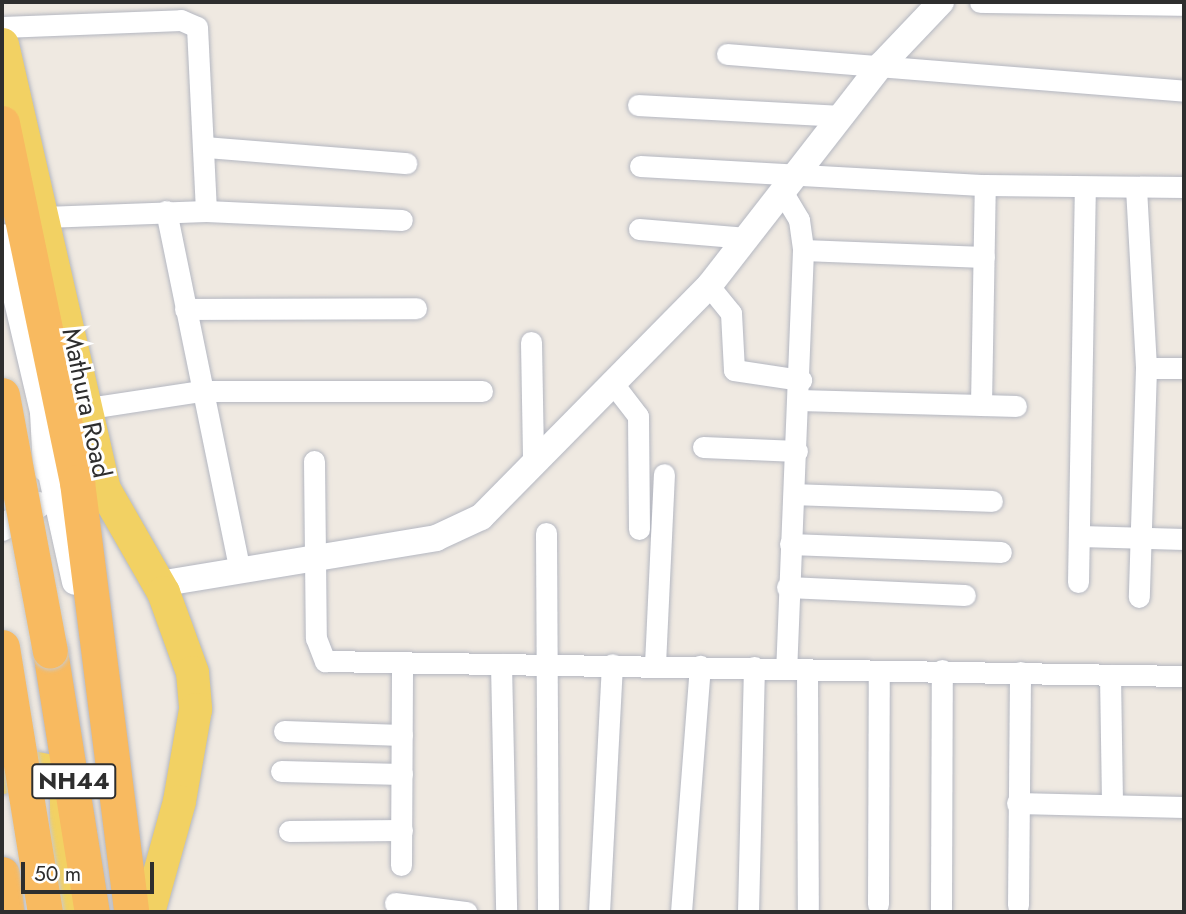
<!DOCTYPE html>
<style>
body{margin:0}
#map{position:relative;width:1186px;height:914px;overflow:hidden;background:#efe9e1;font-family:Jost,sans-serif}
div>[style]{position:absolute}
.roads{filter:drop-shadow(0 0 2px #b4b7c1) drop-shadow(0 0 2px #b4b7c1)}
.minor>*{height:21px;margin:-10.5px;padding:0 10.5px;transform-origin:10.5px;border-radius:10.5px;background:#fff}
.tertiary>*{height:26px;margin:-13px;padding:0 13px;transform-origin:13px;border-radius:13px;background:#fff}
.primary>*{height:33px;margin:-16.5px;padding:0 16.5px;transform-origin:16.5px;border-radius:16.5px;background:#f2d163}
.trunk>*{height:35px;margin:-17.5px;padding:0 17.5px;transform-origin:17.5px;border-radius:17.5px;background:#f8ba60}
.bridges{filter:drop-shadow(0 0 2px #c9c9c9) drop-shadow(0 0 2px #c9c9c9)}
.trunk-bridge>*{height:35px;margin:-17.5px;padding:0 17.5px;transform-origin:17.5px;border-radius:17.5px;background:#f8ba60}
span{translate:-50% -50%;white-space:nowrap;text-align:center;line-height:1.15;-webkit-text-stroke:6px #fff;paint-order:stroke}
.shield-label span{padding:2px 5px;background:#fff;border:2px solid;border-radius:5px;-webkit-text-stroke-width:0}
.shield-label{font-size:24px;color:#2e2e2e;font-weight:700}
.street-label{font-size:26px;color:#2e2e2e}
.frame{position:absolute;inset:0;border:4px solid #2e2e2e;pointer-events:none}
.scale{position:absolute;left:21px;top:862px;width:133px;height:32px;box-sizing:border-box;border:4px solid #2e2e2e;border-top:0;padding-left:9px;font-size:21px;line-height:24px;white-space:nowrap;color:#2e2e2e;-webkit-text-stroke:5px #fff;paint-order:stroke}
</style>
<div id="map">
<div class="roads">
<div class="minor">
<i style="left:980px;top:2px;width:204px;rotate:0.8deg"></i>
<i style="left:2px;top:27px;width:179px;rotate:-2.2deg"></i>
<i style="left:181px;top:20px;width:17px;rotate:24deg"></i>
<i style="left:197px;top:27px;width:184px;rotate:87.2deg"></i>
<i style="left:727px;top:54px;width:458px;rotate:4.6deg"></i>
<i style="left:638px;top:105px;width:203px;rotate:3.1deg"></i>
<i style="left:205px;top:147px;width:202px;rotate:4.6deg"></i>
<i style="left:640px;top:166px;width:346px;rotate:3.2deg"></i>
<i style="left:985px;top:185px;width:199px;rotate:0.6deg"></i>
<i style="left:1136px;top:188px;width:180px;rotate:86.8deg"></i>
<i style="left:1146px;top:368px;width:229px;rotate:91.8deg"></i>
<i style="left:783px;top:193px;width:31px;rotate:59deg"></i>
<i style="left:799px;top:220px;width:30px;rotate:82deg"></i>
<i style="left:803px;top:250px;width:417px;rotate:92.3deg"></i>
<i style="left:166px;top:211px;width:362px;rotate:78.4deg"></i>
<i style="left:44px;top:217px;width:162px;rotate:-2.1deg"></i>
<i style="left:206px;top:211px;width:196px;rotate:2.6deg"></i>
<i style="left:639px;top:229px;width:108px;rotate:4.8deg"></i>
<i style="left:803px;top:250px;width:181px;rotate:2.2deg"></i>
<i style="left:709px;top:286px;width:35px;rotate:51deg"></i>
<i style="left:731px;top:313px;width:57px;rotate:87deg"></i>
<i style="left:734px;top:370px;width:68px;rotate:8.5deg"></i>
<i style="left:185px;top:309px;width:231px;rotate:-0.2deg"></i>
<i style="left:531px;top:342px;width:118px;rotate:89deg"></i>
<i style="left:1146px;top:368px;width:38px"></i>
<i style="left:611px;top:381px;width:44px;rotate:52.4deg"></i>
<i style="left:638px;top:416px;width:113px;rotate:89.5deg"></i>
<i style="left:800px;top:400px;width:216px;rotate:1.6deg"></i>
<i style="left:981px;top:405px;width:220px;rotate:-89deg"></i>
<i style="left:89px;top:408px;width:112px;rotate:-8.7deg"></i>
<i style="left:200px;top:391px;width:282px"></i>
<i style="left:703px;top:447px;width:94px;rotate:2.4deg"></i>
<i style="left:314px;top:461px;width:177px;rotate:89.4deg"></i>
<i style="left:316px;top:638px;width:25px;rotate:69deg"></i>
<i style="left:325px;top:661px;width:859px;rotate:1deg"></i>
<i style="left:794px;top:494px;width:198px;rotate:2deg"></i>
<i style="left:546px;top:533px;width:379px;rotate:89.7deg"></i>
<i style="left:1080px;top:536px;width:104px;rotate:1.7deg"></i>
<i style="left:790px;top:544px;width:211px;rotate:2.2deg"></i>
<i style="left:1078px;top:582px;width:394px;rotate:-89deg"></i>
<i style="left:787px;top:587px;width:178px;rotate:2.6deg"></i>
<i style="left:501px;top:664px;width:248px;rotate:88.8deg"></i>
<i style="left:655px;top:664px;width:190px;rotate:-87.3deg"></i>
<i style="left:807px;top:669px;width:240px;rotate:89.8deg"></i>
<i style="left:1110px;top:675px;width:129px;rotate:89.1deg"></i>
<i style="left:284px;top:731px;width:118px;rotate:1.9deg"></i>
<i style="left:281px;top:771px;width:121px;rotate:1.4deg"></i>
<i style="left:1017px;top:803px;width:167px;rotate:1.4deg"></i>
<i style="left:289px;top:831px;width:113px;rotate:-0.5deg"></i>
<i style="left:401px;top:865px;width:201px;rotate:-89.7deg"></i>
<i style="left:395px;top:903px;width:72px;rotate:7.2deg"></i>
<i style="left:878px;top:904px;width:233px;rotate:-89.8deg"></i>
<i style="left:1018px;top:905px;width:233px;rotate:-89.5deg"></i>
<i style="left:941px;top:909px;width:239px;rotate:-89.8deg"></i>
<i style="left:599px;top:912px;width:248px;rotate:-87deg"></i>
<i style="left:681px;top:912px;width:247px;rotate:-85.6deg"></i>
<i style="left:748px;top:912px;width:245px;rotate:-88.6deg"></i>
</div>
<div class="tertiary">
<i style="left:2px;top:237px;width:180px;rotate:76.8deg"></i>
<i style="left:43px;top:412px;width:57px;rotate:87deg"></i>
<i style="left:46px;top:451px;width:134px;rotate:77.5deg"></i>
<i style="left:2px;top:528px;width:43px;rotate:-32.6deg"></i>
<i style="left:159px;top:584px;width:281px;rotate:-9.4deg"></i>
<i style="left:436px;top:538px;width:50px;rotate:-25deg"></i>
<i style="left:481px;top:517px;width:325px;rotate:-45.4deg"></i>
<i style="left:709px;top:286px;width:280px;rotate:-52.1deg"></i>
<i style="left:881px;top:65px;width:87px;rotate:-46.4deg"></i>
</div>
<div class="primary">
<i style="left:2px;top:44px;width:457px;rotate:77.1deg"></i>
<i style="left:104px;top:489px;width:119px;rotate:60.2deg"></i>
<i style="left:163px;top:592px;width:85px;rotate:70.1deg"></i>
<i style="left:192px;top:672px;width:37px;rotate:85deg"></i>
<i style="left:195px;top:709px;width:93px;rotate:99.9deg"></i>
<i style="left:179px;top:801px;width:115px;rotate:105.6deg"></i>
<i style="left:2px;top:777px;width:31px;rotate:-19deg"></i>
<i style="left:31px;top:767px;width:25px;rotate:11deg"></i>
<i style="left:56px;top:772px;width:25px;rotate:67deg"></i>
<i style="left:66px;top:795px;width:117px;rotate:90deg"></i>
</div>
<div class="trunk">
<i style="left:2px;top:123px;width:367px;rotate:78.2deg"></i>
<i style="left:77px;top:482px;width:433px;rotate:82.8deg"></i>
<i style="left:50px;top:651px;width:264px;rotate:80.9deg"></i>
<i style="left:2px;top:874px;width:38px;rotate:83deg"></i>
</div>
</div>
<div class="bridges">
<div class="trunk-bridge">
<i style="left:2px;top:395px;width:260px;rotate:79.4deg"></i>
<i style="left:2px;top:647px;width:268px;rotate:80.8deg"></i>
</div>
</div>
<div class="shield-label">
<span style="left:74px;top:781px">NH44</span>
</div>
<div class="street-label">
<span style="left:86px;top:403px;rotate:78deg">Mathura Road</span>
</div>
<div class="frame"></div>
<div class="scale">50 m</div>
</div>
